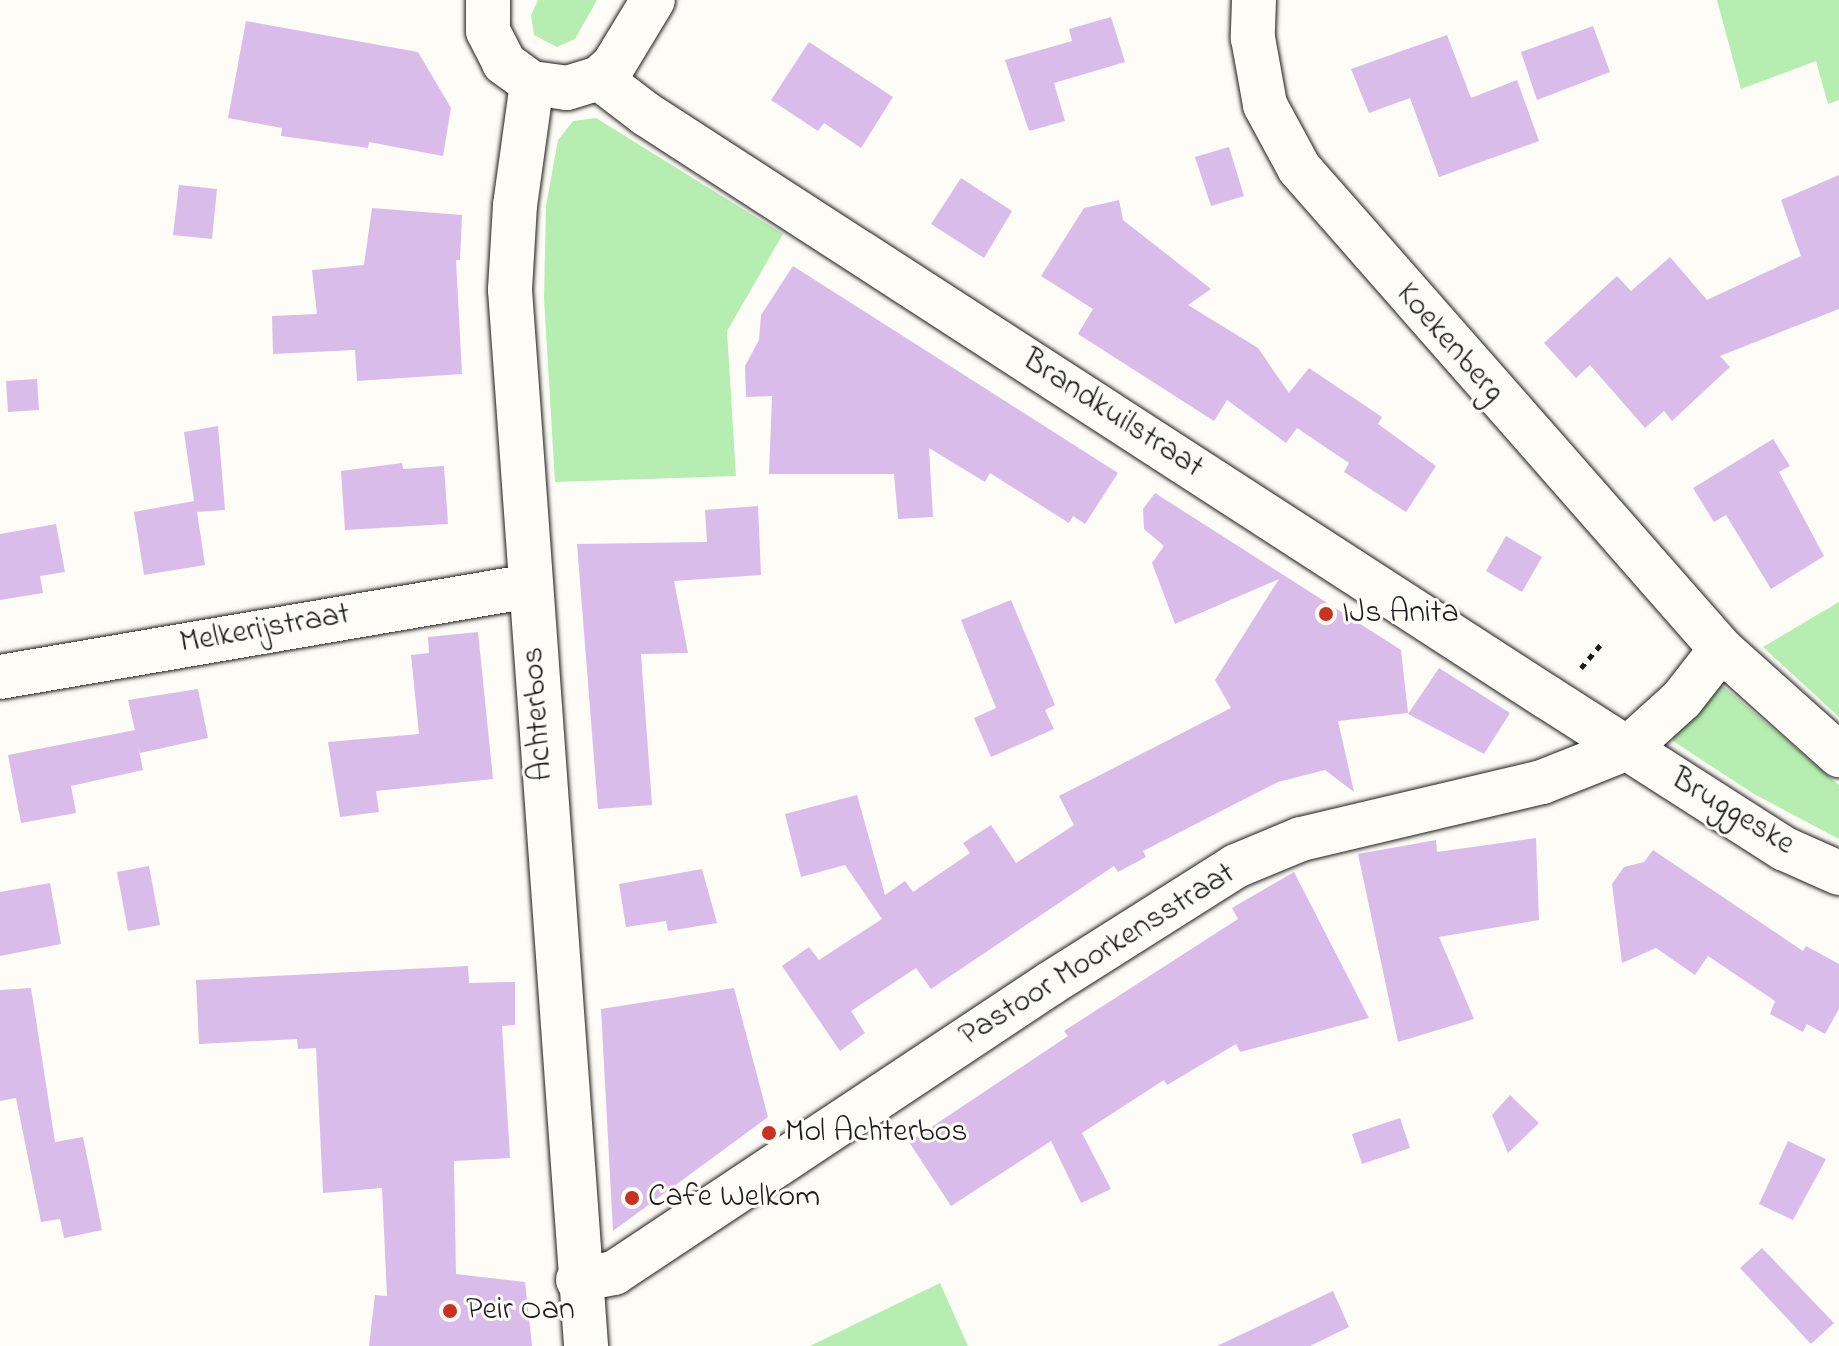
<!DOCTYPE html>
<style>
body{margin:0}
#map{position:relative;width:1839px;height:1346px;overflow:hidden;background:#fdfcf7;font-family:"Indie Flower",sans-serif}
div>[style]{position:absolute}
.green>*{inset:0;background:#b6edb0}
.building>*{inset:0;background:#dabcea}
.path>*{height:5px;margin-top:-2.5px;transform-origin:0;background:repeating-linear-gradient(90deg,#1c1c1c 0 6px,transparent 0 12px)}
.roads{filter:drop-shadow(0 0 2px #1c1c1c) drop-shadow(0 0 2px #1c1c1c)}
.minor>*{height:44px;margin:-22px;padding:0 22px;transform-origin:22px;border-radius:22px;background:#fdfcf7}
.dots>*{width:22px;height:22px;translate:-50% -50%;box-sizing:border-box;border:4px solid #fdfcf7;border-radius:50%}
span{translate:-50% -50%;white-space:nowrap;text-align:center;line-height:1.15;-webkit-text-stroke:6px #fdfcf7;paint-order:stroke}
.street-label{font-size:32px;color:#1c1c1c}
.poi-label{font-size:32px;color:#1c1c1c}
.left{translate:0 -50%;text-align:left}
</style>
<div id="map">
<div class="green">
<i style="clip-path:polygon(538px 0,597px 0,575px 39px,557px 47px,534px 35px,531px 15px)"></i>
<i style="clip-path:polygon(1717px 0,1839px 0,1839px 100px,1828px 104px,1816px 61px,1741px 89px)"></i>
<i style="clip-path:polygon(596px 118px,783px 234px,727px 331px,736px 476px,555px 482px,544px 298px,546px 206px,558px 140px,573px 121px)"></i>
<i style="clip-path:polygon(1839px 602px,1839px 717px,1763px 647px)"></i>
<i style="clip-path:polygon(1717px 681px,1839px 785px,1839px 839px,1754px 794px,1673px 741px,1674px 723px)"></i>
<i style="clip-path:polygon(940px 1283px,968px 1346px,810px 1346px)"></i>
</div>
<div class="building">
<i style="clip-path:polygon(1111px 17px,1125px 62px,1054px 83px,1065px 121px,1029px 131px,1005px 60px,1072px 41px,1069px 29px)"></i>
<i style="clip-path:polygon(246px 21px,418px 52px,451px 108px,443px 156px,369px 142px,368px 148px,281px 136px,282px 128px,228px 118px)"></i>
<i style="clip-path:polygon(1593px 26px,1610px 72px,1537px 100px,1521px 52px)"></i>
<i style="clip-path:polygon(1447px 35px,1471px 98px,1517px 80px,1539px 141px,1439px 177px,1410px 98px,1369px 113px,1351px 69px)"></i>
<i style="clip-path:polygon(809px 42px,893px 97px,861px 148px,824px 123px,818px 131px,771px 100px)"></i>
<i style="clip-path:polygon(1229px 147px,1244px 196px,1211px 206px,1195px 157px)"></i>
<i style="clip-path:polygon(1839px 175px,1839px 309px,1720px 356px,1730px 367px,1672px 421px,1664px 411px,1645px 428px,1590px 365px,1576px 378px,1544px 343px,1617px 276px,1631px 291px,1670px 257px,1707px 300px,1801px 256px,1781px 200px)"></i>
<i style="clip-path:polygon(961px 178px,1012px 211px,984px 258px,931px 224px)"></i>
<i style="clip-path:polygon(179px 185px,217px 189px,212px 239px,173px 235px)"></i>
<i style="clip-path:polygon(1119px 200px,1123px 220px,1211px 289px,1188px 305px,1258px 348px,1289px 393px,1309px 368px,1382px 417px,1378px 424px,1436px 466px,1406px 512px,1344px 472px,1349px 463px,1297px 428px,1286px 443px,1227px 400px,1214px 421px,1078px 334px,1093px 309px,1041px 276px,1084px 208px)"></i>
<i style="clip-path:polygon(372px 208px,462px 215px,460px 260px,456px 260px,462px 374px,357px 381px,355px 350px,273px 354px,272px 316px,317px 314px,312px 270px,364px 265px)"></i>
<i style="clip-path:polygon(793px 266px,1118px 473px,1085px 524px,1073px 516px,1069px 523px,990px 473px,985px 482px,929px 448px,933px 517px,898px 519px,894px 474px,769px 474px,772px 396px,746px 397px,745px 366px,759px 340px,761px 315px)"></i>
<i style="clip-path:polygon(37px 379px,39px 410px,8px 412px,6px 381px)"></i>
<i style="clip-path:polygon(218px 426px,225px 510px,197px 512px,205px 565px,144px 575px,134px 512px,194px 501px,184px 432px)"></i>
<i style="clip-path:polygon(1773px 439px,1790px 466px,1779px 472px,1824px 556px,1771px 589px,1726px 515px,1714px 522px,1693px 488px)"></i>
<i style="clip-path:polygon(402px 463px,403px 469px,444px 466px,448px 524px,345px 530px,341px 471px)"></i>
<i style="clip-path:polygon(1155px 493px,1401px 650px,1408px 713px,1338px 721px,1354px 792px,1325px 770px,1278px 782px,1143px 851px,1146px 857px,1118px 872px,1114px 866px,931px 989px,916px 968px,851px 1011px,865px 1033px,840px 1051px,782px 966px,809px 947px,819px 960px,882px 919px,845px 865px,801px 877px,785px 814px,857px 795px,885px 895px,905px 881px,913px 892px,970px 853px,963px 843px,991px 825px,1016px 863px,1074px 825px,1059px 796px,1231px 708px,1215px 680px,1279px 579px,1175px 624px,1152px 563px,1164px 546px,1144px 529px,1143px 509px)"></i>
<i style="clip-path:polygon(758px 506px,761px 575px,674px 581px,688px 653px,641px 654px,652px 805px,598px 809px,577px 544px,707px 542px,705px 510px)"></i>
<i style="clip-path:polygon(56px 524px,65px 572px,40px 576px,43px 593px,0 600px,0 534px)"></i>
<i style="clip-path:polygon(1506px 536px,1542px 557px,1522px 592px,1486px 571px)"></i>
<i style="clip-path:polygon(1011px 600px,1055px 705px,1045px 710px,1054px 729px,991px 757px,974px 718px,996px 708px,961px 620px)"></i>
<i style="clip-path:polygon(478px 632px,493px 779px,376px 791px,379px 812px,340px 817px,328px 742px,419px 734px,411px 655px,429px 653px,428px 637px)"></i>
<i style="clip-path:polygon(1439px 668px,1510px 713px,1484px 754px,1408px 714px)"></i>
<i style="clip-path:polygon(198px 689px,208px 738px,140px 753px,138px 745px,143px 770px,71px 786px,76px 813px,21px 823px,8px 755px,135px 730px,128px 700px)"></i>
<i style="clip-path:polygon(1536px 838px,1539px 920px,1439px 937px,1474px 1019px,1398px 1042px,1358px 854px,1436px 840px,1437px 852px)"></i>
<i style="clip-path:polygon(1653px 850px,1803px 951px,1806px 946px,1839px 964px,1839px 1009px,1825px 1034px,1807px 1024px,1803px 1032px,1770px 1014px,1775px 1001px,1708px 956px,1695px 975px,1656px 948px,1622px 963px,1612px 884px,1624px 867px,1644px 862px)"></i>
<i style="clip-path:polygon(149px 866px,160px 925px,128px 931px,117px 872px)"></i>
<i style="clip-path:polygon(702px 869px,717px 923px,668px 931px,666px 921px,626px 927px,619px 884px)"></i>
<i style="clip-path:polygon(1294px 872px,1369px 1018px,1240px 1052px,1236px 1044px,1167px 1085px,1164px 1080px,1082px 1133px,1111px 1189px,1081px 1203px,1051px 1141px,951px 1206px,909px 1142px,1068px 1036px,1064px 1031px,1238px 919px,1232px 908px)"></i>
<i style="clip-path:polygon(50px 883px,61px 944px,0 956px,0 892px)"></i>
<i style="clip-path:polygon(468px 966px,469px 983px,515px 982px,515px 1025px,502px 1026px,510px 1158px,454px 1161px,456px 1274px,525px 1282px,532px 1346px,369px 1346px,375px 1295px,387px 1296px,382px 1188px,323px 1193px,316px 1048px,298px 1049px,297px 1039px,199px 1044px,196px 980px)"></i>
<i style="clip-path:polygon(31px 988px,55px 1142px,83px 1137px,102px 1230px,64px 1238px,60px 1219px,41px 1222px,16px 1098px,0 1101px,0 990px)"></i>
<i style="clip-path:polygon(734px 988px,768px 1117px,613px 1231px,601px 1009px)"></i>
<i style="clip-path:polygon(1510px 1095px,1539px 1123px,1508px 1153px,1492px 1115px)"></i>
<i style="clip-path:polygon(1400px 1118px,1410px 1148px,1362px 1164px,1352px 1134px)"></i>
<i style="clip-path:polygon(1788px 1141px,1826px 1159px,1793px 1220px,1759px 1204px)"></i>
<i style="clip-path:polygon(1762px 1248px,1834px 1323px,1811px 1344px,1740px 1268px)"></i>
<i style="clip-path:polygon(1333px 1291px,1349px 1327px,1310px 1346px,1217px 1346px)"></i>
</div>
<div class="path">
<i style="left:1581px;top:668px;width:34px;rotate:-50deg"></i>
</div>
<div class="roads">
<div class="minor">
<i style="left:488px;top:0;width:31px;rotate:90deg"></i>
<i style="left:488px;top:31px;width:36px;rotate:63deg"></i>
<i style="left:504px;top:63px;width:34px;rotate:36deg"></i>
<i style="left:532px;top:83px;width:35px;rotate:8deg"></i>
<i style="left:567px;top:88px;width:34px;rotate:-17deg"></i>
<i style="left:599px;top:78px;width:18px;rotate:-41deg"></i>
<i style="left:613px;top:66px;width:77px;rotate:-58.8deg"></i>
<i style="left:1254px;top:0;width:38px;rotate:92deg"></i>
<i style="left:1253px;top:38px;width:68px;rotate:79.8deg"></i>
<i style="left:1265px;top:105px;width:72px;rotate:61.6deg"></i>
<i style="left:1299px;top:168px;width:640px;rotate:48.74deg"></i>
<i style="left:1721px;top:649px;width:159px;rotate:41.9deg"></i>
<i style="left:599px;top:78px;width:59px;rotate:37.5deg"></i>
<i style="left:646px;top:114px;width:1073px;rotate:32.91deg"></i>
<i style="left:1547px;top:697px;width:282px;rotate:32.6deg"></i>
<i style="left:1785px;top:849px;width:59px;rotate:24deg"></i>
<i style="left:532px;top:83px;width:123px;rotate:97.9deg"></i>
<i style="left:515px;top:205px;width:85px;rotate:93.4deg"></i>
<i style="left:510px;top:290px;width:1059px;rotate:85.88deg"></i>
<i style="left:0;top:677px;width:538px;rotate:-9.74deg"></i>
<i style="left:578px;top:1280px;width:37px;rotate:-11deg"></i>
<i style="left:614px;top:1273px;width:524px;rotate:-33.57deg"></i>
<i style="left:1051px;top:983px;width:219px;rotate:-32.3deg"></i>
<i style="left:1236px;top:866px;width:70px;rotate:-22.6deg"></i>
<i style="left:1301px;top:839px;width:248px;rotate:-13.3deg"></i>
<i style="left:1542px;top:782px;width:92px;rotate:-21.6deg"></i>
<i style="left:1628px;top:748px;width:73px;rotate:-42.2deg"></i>
<i style="left:1682px;top:699px;width:63px;rotate:-52deg"></i>
</div>
</div>
<div class="dots">
<i style="left:1326px;top:614px;background:#c8321e"></i>
<i style="left:769px;top:1133px;background:#c8321e"></i>
<i style="left:632px;top:1198px;background:#c8321e"></i>
<i style="left:450px;top:1311px;background:#c8321e"></i>
</div>
<div class="street-label">
<span style="left:1449px;top:344px;rotate:49deg">Koekenberg</span>
<span style="left:1112px;top:415px;rotate:33deg">Brandkuilstraat</span>
<span style="left:265px;top:630px;rotate:-10deg">Melkerijstraat</span>
<span style="left:539px;top:714px;rotate:-94deg">Achterbos</span>
<span style="left:1732px;top:813px;rotate:31deg">Bruggeske</span>
<span style="left:1098px;top:956px;rotate:-32deg">Pastoor Moorkensstraat</span>
</div>
<div class="poi-label">
<span class="left" style="left:1342px;top:614px">IJs Anita</span>
<span class="left" style="left:785px;top:1133px">Mol Achterbos</span>
<span class="left" style="left:648px;top:1198px">Cafe Welkom</span>
<span class="left" style="left:466px;top:1311px">Peir Oan</span>
</div>
</div>
